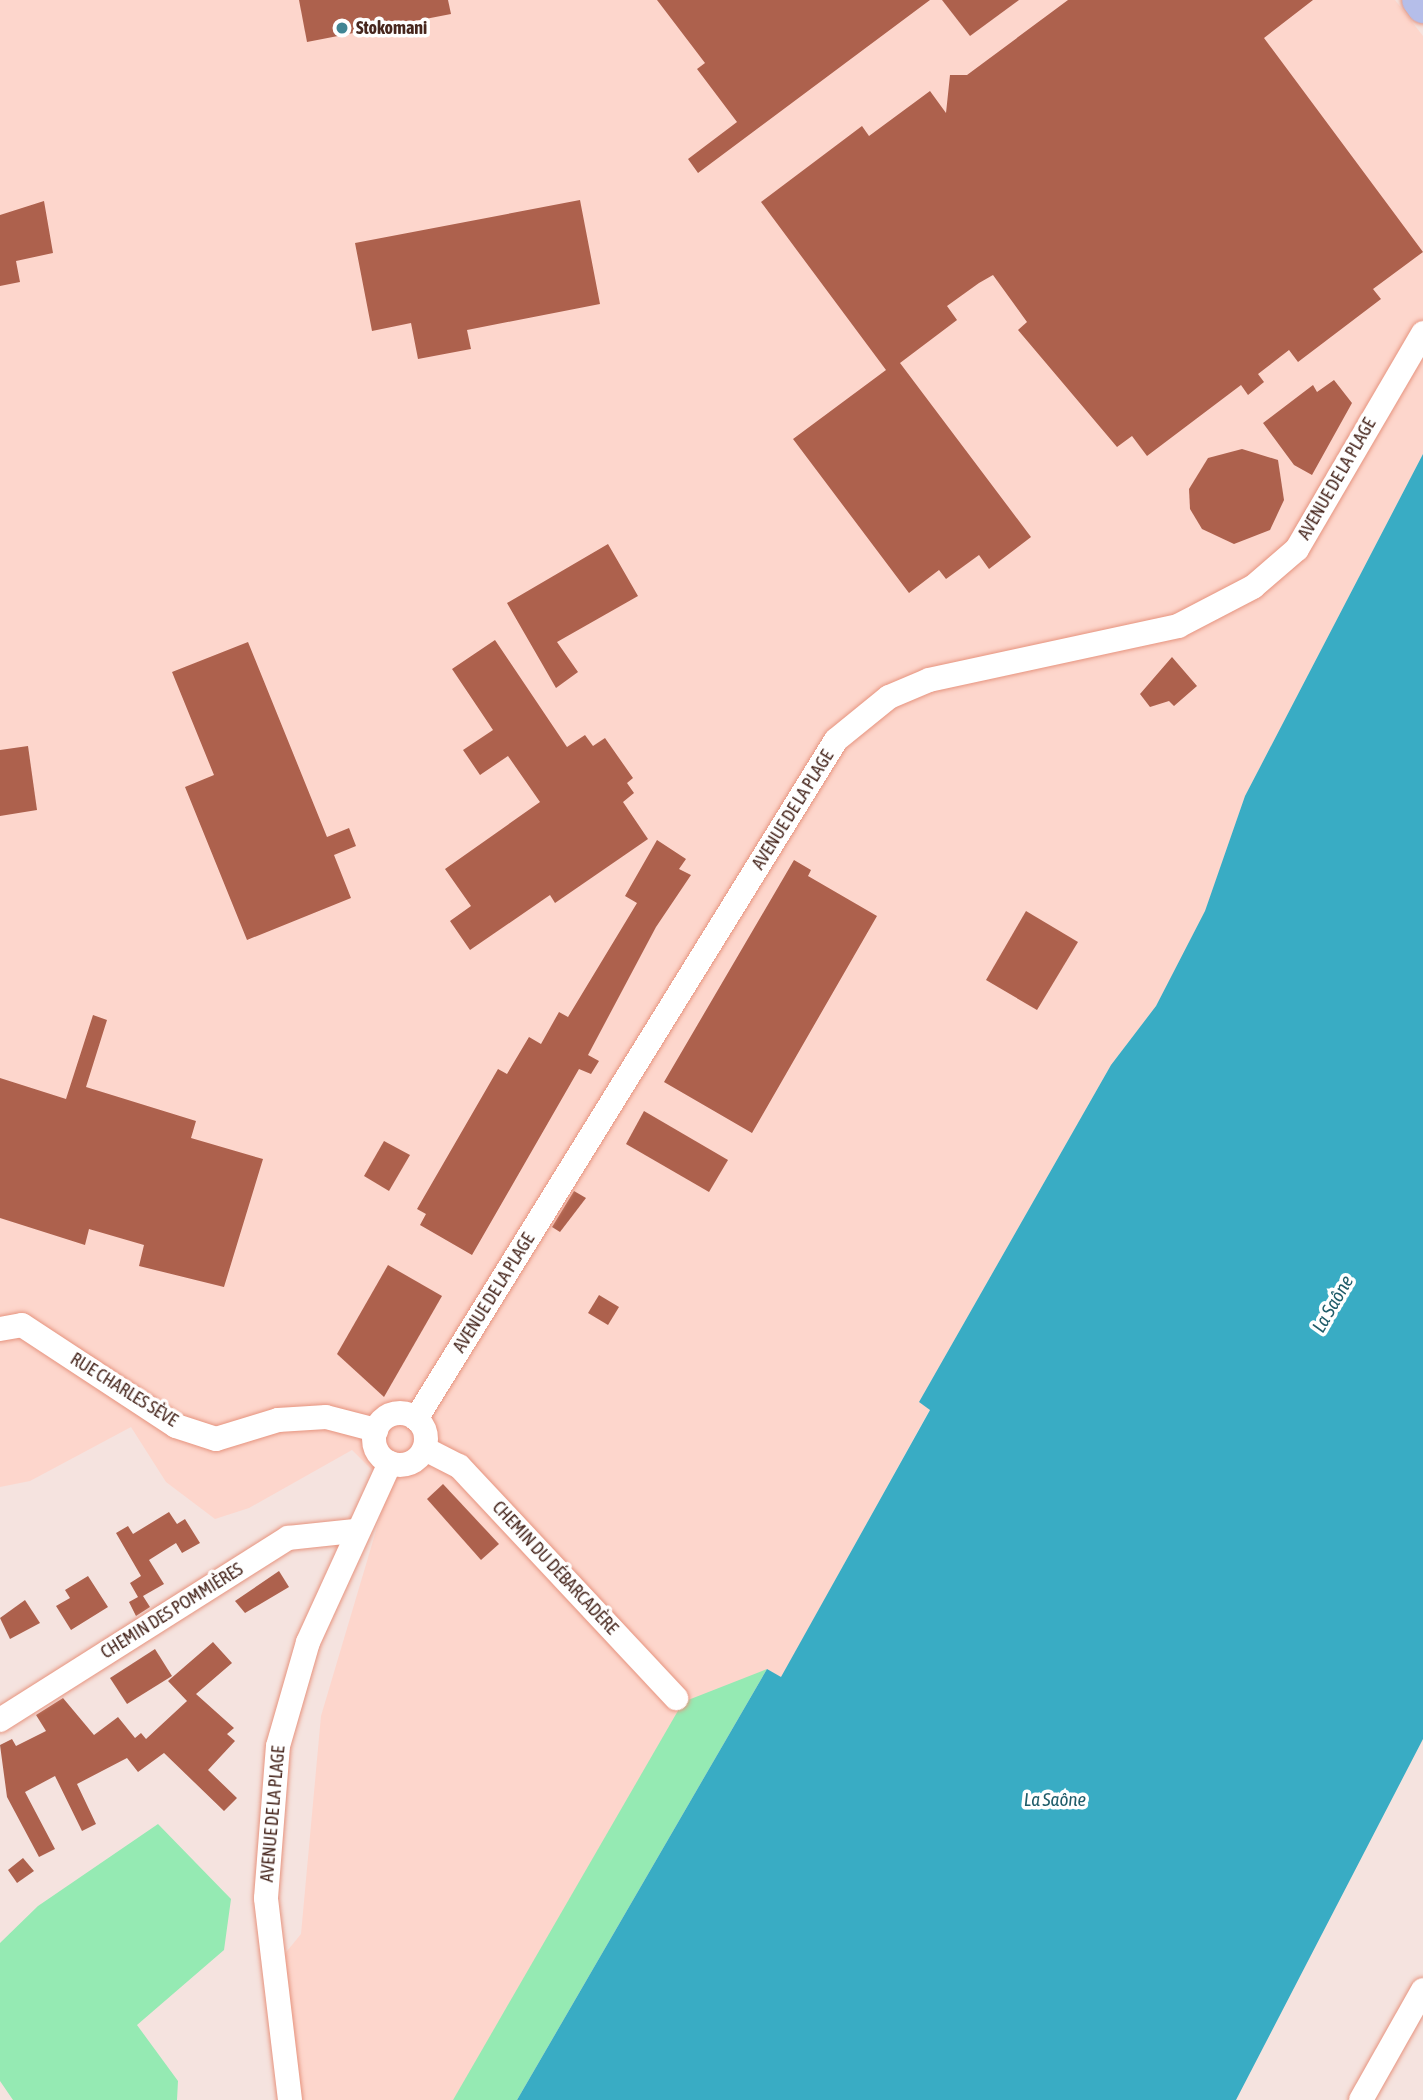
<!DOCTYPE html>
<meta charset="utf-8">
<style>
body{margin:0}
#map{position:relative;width:1423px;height:2100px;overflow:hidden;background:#f5e3df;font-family:"Asap Condensed",sans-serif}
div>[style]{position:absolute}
.built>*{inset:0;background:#fdd6cc}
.green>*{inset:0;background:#95eab3}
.water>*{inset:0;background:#39acc4}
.building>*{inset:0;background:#ad614d}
.roads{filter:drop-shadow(0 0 2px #e6947f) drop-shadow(0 0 2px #e6947f)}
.minor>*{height:24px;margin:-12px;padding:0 12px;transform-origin:12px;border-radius:12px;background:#fff}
.minor>.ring{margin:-12px;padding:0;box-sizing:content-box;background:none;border:24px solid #fff;border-radius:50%}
.major>*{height:32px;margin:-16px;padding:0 16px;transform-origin:16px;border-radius:16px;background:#b5bee9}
.dots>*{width:19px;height:19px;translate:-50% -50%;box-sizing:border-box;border:4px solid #fff;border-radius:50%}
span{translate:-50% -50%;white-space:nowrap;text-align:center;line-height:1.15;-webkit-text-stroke:7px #fff;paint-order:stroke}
.poi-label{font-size:18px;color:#47271e;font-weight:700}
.left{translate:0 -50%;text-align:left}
.street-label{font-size:18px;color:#47271e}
.water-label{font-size:19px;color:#205d6a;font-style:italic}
</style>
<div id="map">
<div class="built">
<i style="clip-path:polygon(0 0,1395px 0,1423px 36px,1423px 454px,1245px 796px,1205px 912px,1156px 1006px,1111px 1065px,919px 1402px,930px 1409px,781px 1678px,767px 1669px,453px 2100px,300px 2100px,283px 1956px,301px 1934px,321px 1716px,389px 1487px,352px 1450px,249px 1508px,215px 1519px,166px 1482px,131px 1427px,30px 1481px,0 1487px)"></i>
</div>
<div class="green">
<i style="clip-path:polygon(767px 1669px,517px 2100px,453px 2100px,683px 1702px)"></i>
<i style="clip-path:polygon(158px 1824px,231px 1899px,224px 1950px,137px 2025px,178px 2081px,177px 2100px,13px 2100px,0 2081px,0 1943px,38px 1906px)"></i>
</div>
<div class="water">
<i style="clip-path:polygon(1423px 454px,1423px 1739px,1236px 2100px,517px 2100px,767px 1669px,781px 1677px,930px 1410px,919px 1402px,1111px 1065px,1156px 1006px,1205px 911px,1245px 796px)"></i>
</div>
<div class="building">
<i style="clip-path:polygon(299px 0,448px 0,451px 14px,307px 42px)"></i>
<i style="clip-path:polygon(657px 0,930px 0,698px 173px,688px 159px,737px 122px,697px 69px,705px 63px)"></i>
<i style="clip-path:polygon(942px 0,1019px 0,970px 36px)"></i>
<i style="clip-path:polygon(1068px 0,1313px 0,1264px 38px,1423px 252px,1373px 289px,1381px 299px,1298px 362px,1289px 350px,1258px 374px,1264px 382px,1248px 395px,1241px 385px,1147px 456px,1132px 436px,1117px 447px,1018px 330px,1027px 322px,993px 275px,979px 283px,947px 306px,957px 320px,900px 363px,1031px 537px,989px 569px,979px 555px,946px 579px,939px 570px,909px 593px,793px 439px,886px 370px,761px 202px,862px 126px,869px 136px,930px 91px,946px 113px,950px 75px,967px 75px)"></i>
<i style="clip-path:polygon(580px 200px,600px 304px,467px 330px,471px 349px,418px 359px,411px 323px,372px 331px,355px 243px)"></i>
<i style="clip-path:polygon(44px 201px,53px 253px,16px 261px,20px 282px,0 286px,0 215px)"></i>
<i style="clip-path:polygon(1334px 380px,1352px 403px,1312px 475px,1294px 465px,1263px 423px,1313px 385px,1317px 392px)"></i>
<i style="clip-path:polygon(1242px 449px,1278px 460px,1284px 500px,1270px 530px,1234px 544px,1202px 529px,1190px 509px,1189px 489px,1208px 458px)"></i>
<i style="clip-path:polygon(608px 544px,638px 596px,557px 642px,578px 672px,556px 688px,507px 603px)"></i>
<i style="clip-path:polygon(495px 640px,567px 747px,585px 735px,593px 746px,605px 738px,633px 778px,627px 783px,634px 793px,623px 802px,648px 839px,555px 903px,550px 895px,470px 950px,450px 921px,471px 906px,445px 869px,540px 802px,508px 756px,480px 775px,463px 750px,493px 730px,452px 669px)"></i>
<i style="clip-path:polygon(248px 642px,327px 837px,349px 828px,356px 846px,334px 855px,351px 898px,247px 940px,185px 787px,214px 775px,172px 672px)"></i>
<i style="clip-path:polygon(1172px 657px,1197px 686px,1174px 706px,1169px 701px,1150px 707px,1140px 694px)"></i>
<i style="clip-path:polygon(28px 746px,37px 810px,0 816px,0 750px)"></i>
<i style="clip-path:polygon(657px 840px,686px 859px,679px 869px,691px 875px,656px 927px,588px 1055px,599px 1061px,591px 1074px,579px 1069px,472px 1255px,420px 1225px,426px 1214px,417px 1209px,498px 1069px,507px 1074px,529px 1037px,541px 1044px,559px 1012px,568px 1017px,637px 903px,625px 896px)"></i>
<i style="clip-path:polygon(794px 860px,811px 870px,808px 876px,877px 916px,752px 1133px,664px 1082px)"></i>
<i style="clip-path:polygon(1026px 911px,1078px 942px,1037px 1010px,986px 980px)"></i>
<i style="clip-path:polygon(93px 1015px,107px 1020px,86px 1087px,196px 1121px,191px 1138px,263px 1159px,224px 1287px,139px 1266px,144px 1245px,89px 1229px,85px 1245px,0 1218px,0 1078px,66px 1099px)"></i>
<i style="clip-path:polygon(644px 1111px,728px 1160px,709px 1192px,626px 1144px)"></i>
<i style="clip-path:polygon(384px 1141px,410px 1155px,389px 1191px,364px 1176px)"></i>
<i style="clip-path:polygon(574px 1191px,586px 1198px,560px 1232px,552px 1227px)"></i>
<i style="clip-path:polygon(388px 1265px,442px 1296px,384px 1397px,337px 1354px)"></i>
<i style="clip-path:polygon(599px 1295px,619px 1307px,608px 1325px,588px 1313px)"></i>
<i style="clip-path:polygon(443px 1484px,499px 1544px,481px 1560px,427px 1499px)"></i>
<i style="clip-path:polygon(169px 1512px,177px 1524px,185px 1519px,200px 1543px,182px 1553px,176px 1543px,149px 1560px,164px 1584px,143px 1596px,150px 1607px,136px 1616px,129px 1602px,138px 1597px,130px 1583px,141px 1576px,116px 1533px,128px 1526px,133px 1534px)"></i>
<i style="clip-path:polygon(279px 1571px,289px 1587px,245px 1613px,235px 1601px)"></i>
<i style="clip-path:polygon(88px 1576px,108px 1607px,71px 1630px,56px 1606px,70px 1598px,65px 1590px)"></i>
<i style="clip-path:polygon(25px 1600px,40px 1623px,10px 1639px,0 1618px)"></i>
<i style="clip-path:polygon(213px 1642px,232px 1663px,196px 1694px,234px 1728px,227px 1734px,235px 1741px,208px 1770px,237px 1798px,224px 1811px,164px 1753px,138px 1772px,127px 1758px,77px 1784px,96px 1824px,82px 1831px,55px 1776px,25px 1792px,55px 1849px,39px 1857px,7px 1797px,0 1745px,12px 1739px,16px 1746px,46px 1731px,36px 1715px,63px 1698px,94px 1735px,118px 1717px,135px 1738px,141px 1733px,146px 1739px,187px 1701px,168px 1681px)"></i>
<i style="clip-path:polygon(155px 1649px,172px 1676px,127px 1704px,110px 1678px)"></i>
<i style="clip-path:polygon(23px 1858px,34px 1871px,17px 1883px,8px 1870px)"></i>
</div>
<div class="roads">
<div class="minor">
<i style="left:0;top:1329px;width:22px;rotate:-10deg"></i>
<i style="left:22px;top:1325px;width:184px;rotate:33.3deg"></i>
<i style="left:176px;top:1426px;width:42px;rotate:18deg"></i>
<i style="left:216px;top:1439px;width:65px;rotate:-17deg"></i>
<i style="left:278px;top:1420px;width:48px;rotate:-3.6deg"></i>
<i style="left:326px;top:1417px;width:52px;rotate:14.6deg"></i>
<i class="ring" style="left:374px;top:1413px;width:28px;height:28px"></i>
<i style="left:416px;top:1419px;width:798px;rotate:-58.26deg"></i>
<i style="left:836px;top:740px;width:68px;rotate:-39.1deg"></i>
<i style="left:889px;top:697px;width:43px;rotate:-23deg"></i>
<i style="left:929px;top:680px;width:255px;rotate:-12.2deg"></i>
<i style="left:1178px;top:626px;width:85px;rotate:-27.5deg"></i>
<i style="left:1253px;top:587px;width:58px;rotate:-40.8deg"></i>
<i style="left:1297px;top:549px;width:250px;rotate:-59.7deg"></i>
<i style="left:425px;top:1449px;width:38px;rotate:27deg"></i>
<i style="left:459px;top:1466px;width:318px;rotate:46.9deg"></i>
<i style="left:0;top:1720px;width:341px;rotate:-32.3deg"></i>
<i style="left:288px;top:1538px;width:65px;rotate:-6.1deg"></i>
<i style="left:290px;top:2100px;width:203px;rotate:-96.8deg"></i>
<i style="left:266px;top:1898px;width:152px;rotate:-85.5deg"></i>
<i style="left:278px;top:1746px;width:108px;rotate:-73.9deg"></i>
<i style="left:308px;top:1642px;width:197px;rotate:-65.4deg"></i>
<i style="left:1361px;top:2100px;width:126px;rotate:-60.6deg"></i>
</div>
<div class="major">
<i style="left:1418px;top:0;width:9px;rotate:54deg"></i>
</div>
</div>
<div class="dots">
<i style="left:342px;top:28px;background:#418594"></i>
</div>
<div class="poi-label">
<span class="left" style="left:356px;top:28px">Stokomani</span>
</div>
<div class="street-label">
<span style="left:1337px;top:479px;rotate:-60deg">AVENUE DE LA PLAGE</span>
<span style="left:793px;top:810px;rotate:-58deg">AVENUE DE LA PLAGE</span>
<span style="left:494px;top:1293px;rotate:-58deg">AVENUE DE LA PLAGE</span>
<span style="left:124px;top:1390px;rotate:32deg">RUE CHARLES SÈVE</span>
<span style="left:555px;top:1568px;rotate:47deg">CHEMIN DU DÉBARCADÈRE</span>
<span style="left:172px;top:1611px;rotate:-32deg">CHEMIN DES POMMIÈRES</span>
<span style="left:273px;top:1814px;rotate:-85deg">AVENUE DE LA PLAGE</span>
</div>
<div class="water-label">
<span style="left:1333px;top:1304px;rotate:-60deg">La Saône</span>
<span style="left:1055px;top:1800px">La Saône</span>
</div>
</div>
